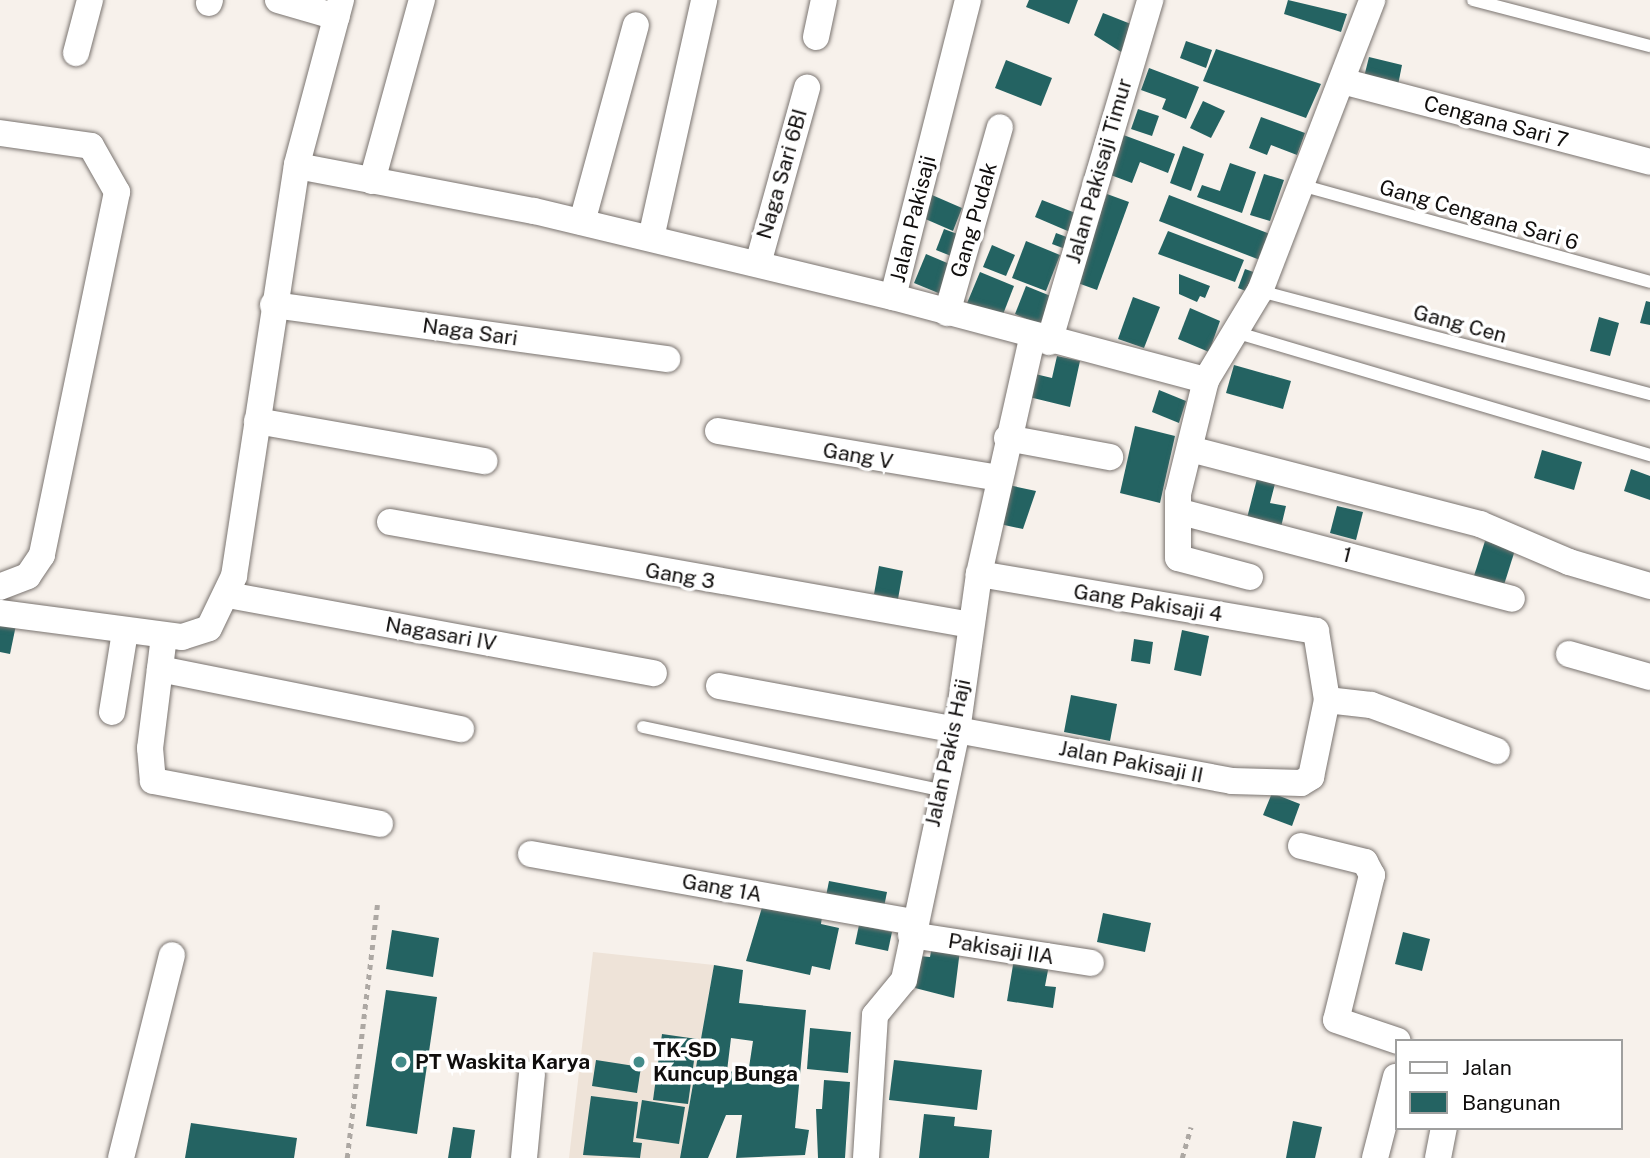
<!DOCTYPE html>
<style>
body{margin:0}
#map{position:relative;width:1650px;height:1158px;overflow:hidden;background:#f7f1eb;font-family:"Public Sans",sans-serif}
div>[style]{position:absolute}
.built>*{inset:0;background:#eee3d8}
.building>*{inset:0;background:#246362}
.path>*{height:4.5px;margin-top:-2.25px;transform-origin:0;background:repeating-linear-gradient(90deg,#ada8a3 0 5px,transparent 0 10px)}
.roads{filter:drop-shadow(0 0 2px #7a7470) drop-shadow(0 0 2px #7a7470)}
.service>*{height:12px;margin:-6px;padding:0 6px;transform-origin:6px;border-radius:6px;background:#fff}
.minor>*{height:26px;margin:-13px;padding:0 13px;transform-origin:13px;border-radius:13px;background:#fff}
.dots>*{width:19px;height:19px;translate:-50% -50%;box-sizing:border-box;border:4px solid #fff;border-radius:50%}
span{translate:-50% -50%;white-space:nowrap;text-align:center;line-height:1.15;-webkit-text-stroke:7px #fff;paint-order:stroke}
.street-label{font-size:21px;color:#100e0d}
.poi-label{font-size:21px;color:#100e0d;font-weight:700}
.left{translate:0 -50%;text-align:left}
.legend{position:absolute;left:1395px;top:1039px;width:228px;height:91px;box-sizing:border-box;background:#fff;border:2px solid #9f9f9e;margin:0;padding:9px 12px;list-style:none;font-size:21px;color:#100e0d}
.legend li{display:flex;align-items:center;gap:14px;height:35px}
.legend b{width:35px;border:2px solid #9f9f9e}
</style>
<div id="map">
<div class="built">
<i style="clip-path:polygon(593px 952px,714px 965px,680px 1158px,569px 1158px)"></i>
</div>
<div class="building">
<i style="clip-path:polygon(1029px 0,1078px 0,1069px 24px,1026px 7px)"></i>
<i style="clip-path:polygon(1288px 0,1347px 14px,1341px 32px,1284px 14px)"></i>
<i style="clip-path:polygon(1103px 13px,1141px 28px,1121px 52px,1094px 35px)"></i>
<i style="clip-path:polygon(1186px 41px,1212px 50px,1206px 68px,1180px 58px)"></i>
<i style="clip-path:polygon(1216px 49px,1321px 84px,1306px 118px,1203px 81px)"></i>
<i style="clip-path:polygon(1369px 57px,1402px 65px,1398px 85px,1364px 77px)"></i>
<i style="clip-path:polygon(1006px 60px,1052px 78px,1041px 106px,995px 88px)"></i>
<i style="clip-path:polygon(1149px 68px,1199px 87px,1186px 119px,1162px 109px,1166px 99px,1141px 90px)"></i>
<i style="clip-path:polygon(1203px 101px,1225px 111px,1211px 138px,1190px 128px)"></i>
<i style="clip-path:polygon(1138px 109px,1159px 116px,1152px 136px,1131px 129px)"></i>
<i style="clip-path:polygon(1261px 117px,1305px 133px,1297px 155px,1271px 145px,1267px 155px,1249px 148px)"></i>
<i style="clip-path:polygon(1118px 133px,1175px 154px,1168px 173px,1140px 162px,1132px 183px,1108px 174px)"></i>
<i style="clip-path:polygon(1183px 146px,1204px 154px,1191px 191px,1170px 183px)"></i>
<i style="clip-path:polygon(1230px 163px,1256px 172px,1242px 213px,1197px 197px,1202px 185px,1220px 191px)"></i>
<i style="clip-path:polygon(1264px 174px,1284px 180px,1270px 221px,1250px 215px)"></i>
<i style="clip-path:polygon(1107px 194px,1129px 202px,1097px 290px,1075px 282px)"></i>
<i style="clip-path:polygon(932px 195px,962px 208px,953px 231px,923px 218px)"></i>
<i style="clip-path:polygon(1169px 195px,1270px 234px,1260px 260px,1159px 221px)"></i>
<i style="clip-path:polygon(1042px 200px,1078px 214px,1070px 232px,1035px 217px)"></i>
<i style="clip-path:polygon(944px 229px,960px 235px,951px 256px,936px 250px)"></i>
<i style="clip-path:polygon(1168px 231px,1244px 260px,1235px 282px,1158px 254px)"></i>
<i style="clip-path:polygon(1056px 233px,1072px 239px,1068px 250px,1052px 244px)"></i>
<i style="clip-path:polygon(1026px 241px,1060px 255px,1046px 291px,1012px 278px)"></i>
<i style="clip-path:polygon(992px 245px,1015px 255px,1006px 276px,983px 267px)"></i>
<i style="clip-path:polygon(926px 254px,959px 268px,948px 297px,914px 283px)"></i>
<i style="clip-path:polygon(1245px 269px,1259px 274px,1251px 293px,1238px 288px)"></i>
<i style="clip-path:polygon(980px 272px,1014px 286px,1000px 322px,965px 308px)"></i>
<i style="clip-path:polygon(1179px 274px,1210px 286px,1205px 298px,1200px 296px,1197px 302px,1179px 294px)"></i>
<i style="clip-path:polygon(1026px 286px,1058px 299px,1046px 327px,1015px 314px)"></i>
<i style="clip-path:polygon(1133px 297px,1160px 307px,1144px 348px,1118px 339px)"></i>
<i style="clip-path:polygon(1646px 301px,1650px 302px,1650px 325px,1640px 323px)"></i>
<i style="clip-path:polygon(1190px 308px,1220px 321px,1209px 352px,1178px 339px)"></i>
<i style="clip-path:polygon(1599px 317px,1619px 323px,1610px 356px,1590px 351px)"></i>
<i style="clip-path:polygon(1057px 356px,1080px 361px,1070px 407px,1025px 396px,1031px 373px,1052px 378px)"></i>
<i style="clip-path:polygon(1234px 365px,1291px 381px,1283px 409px,1226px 393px)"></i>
<i style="clip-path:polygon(1159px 390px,1186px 401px,1179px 423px,1152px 412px)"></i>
<i style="clip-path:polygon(1135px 426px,1175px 436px,1160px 503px,1120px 493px)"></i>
<i style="clip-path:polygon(1542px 450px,1582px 462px,1574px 490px,1534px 478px)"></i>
<i style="clip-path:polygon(1631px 469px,1650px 476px,1650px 500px,1624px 491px)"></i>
<i style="clip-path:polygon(1259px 471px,1277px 476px,1270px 503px,1286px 506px,1281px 527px,1247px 518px)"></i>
<i style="clip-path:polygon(1004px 484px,1036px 491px,1023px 529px,995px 523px)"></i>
<i style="clip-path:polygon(1337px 506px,1363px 512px,1356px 540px,1330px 533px)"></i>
<i style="clip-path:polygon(1485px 541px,1515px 550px,1503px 588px,1473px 579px)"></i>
<i style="clip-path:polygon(879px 566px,903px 571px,898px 599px,874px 594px)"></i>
<i style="clip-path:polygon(0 622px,16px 625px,10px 654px,0 652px)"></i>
<i style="clip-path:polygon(1182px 630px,1209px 636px,1201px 676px,1174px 670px)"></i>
<i style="clip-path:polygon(1134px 639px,1153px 642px,1150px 664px,1131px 661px)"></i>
<i style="clip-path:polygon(1071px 695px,1117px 704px,1110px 741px,1064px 732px)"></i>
<i style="clip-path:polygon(1272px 793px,1300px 804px,1292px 826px,1263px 815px)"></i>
<i style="clip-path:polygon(829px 881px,887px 892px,883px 912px,825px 901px)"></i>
<i style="clip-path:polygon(763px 904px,822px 917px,821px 924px,839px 928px,830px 970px,812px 966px,810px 975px,746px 961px)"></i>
<i style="clip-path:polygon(1103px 913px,1151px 923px,1145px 952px,1097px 942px)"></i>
<i style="clip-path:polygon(859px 925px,892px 932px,888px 951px,855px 944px)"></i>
<i style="clip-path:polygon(392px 930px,439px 938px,433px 977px,386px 969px)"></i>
<i style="clip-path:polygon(1403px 932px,1430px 939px,1422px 971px,1395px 964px)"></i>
<i style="clip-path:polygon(932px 946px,960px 950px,954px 998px,915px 988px,919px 956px,930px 957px)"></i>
<i style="clip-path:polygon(1014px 959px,1049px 965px,1045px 986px,1056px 987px,1053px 1008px,1007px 1001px)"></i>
<i style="clip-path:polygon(evenodd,714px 965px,743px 970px,739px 1003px,806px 1010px,795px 1128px,809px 1130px,805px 1155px,736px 1158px,742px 1115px,726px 1115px,708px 1158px,680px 1158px,714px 965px,731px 1038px,753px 1041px,748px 1074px,727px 1071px,731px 1038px)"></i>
<i style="clip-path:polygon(386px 990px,437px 997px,417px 1134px,366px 1126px)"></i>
<i style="clip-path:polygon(810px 1028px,851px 1032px,848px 1073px,807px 1069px)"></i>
<i style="clip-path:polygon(662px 1034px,697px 1039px,688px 1104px,653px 1100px)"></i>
<i style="clip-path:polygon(596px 1060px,641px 1067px,637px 1093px,592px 1086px)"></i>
<i style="clip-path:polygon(894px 1060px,982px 1070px,977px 1110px,889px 1100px)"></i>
<i style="clip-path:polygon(824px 1080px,850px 1082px,845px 1158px,818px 1158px,816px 1109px,822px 1109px)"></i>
<i style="clip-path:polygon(591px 1096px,638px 1102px,633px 1142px,642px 1143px,640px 1158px,583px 1155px)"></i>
<i style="clip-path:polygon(642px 1100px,685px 1107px,679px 1144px,636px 1138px)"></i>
<i style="clip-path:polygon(924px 1114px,955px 1117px,954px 1126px,992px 1130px,989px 1158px,919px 1158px)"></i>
<i style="clip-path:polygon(1293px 1121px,1322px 1127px,1315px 1158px,1286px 1158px)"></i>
<i style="clip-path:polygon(191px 1123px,297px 1138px,294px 1158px,185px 1158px)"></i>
<i style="clip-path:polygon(453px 1127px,475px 1130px,471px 1158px,448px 1158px)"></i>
</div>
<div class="path">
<i style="left:347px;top:1158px;width:255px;rotate:-83.2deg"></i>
<i style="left:1182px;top:1158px;width:32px;rotate:-74deg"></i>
</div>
<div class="roads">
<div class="service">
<i style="left:1473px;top:0;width:183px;rotate:14.6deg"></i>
<i style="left:1297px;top:184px;width:366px;rotate:15.5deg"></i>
<i style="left:1260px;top:291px;width:403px;rotate:14.8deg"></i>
<i style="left:1238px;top:333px;width:430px;rotate:16.5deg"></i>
<i style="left:643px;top:727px;width:304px;rotate:12deg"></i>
</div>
<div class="minor">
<i style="left:278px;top:0;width:61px;rotate:16.1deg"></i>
<i style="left:968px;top:0;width:306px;rotate:104.2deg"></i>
<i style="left:893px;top:297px;width:324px;rotate:14.9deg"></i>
<i style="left:209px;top:3px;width:3px;rotate:-72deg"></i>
<i style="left:816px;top:37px;width:38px;rotate:-78deg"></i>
<i style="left:76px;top:53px;width:55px;rotate:-75.2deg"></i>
<i style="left:1342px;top:81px;width:318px;rotate:14.7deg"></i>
<i style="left:0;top:133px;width:92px;rotate:8.1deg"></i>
<i style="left:91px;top:146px;width:53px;rotate:60.5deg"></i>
<i style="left:117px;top:192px;width:371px;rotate:101.7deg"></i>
<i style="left:42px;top:555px;width:25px;rotate:124deg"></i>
<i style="left:28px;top:576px;width:30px;rotate:159deg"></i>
<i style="left:297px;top:164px;width:170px;rotate:-75deg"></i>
<i style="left:372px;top:181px;width:188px;rotate:-74.6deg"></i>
<i style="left:582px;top:222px;width:204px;rotate:-74.7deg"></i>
<i style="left:651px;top:238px;width:244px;rotate:-77.4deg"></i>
<i style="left:759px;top:260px;width:179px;rotate:-74.4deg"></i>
<i style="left:273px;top:305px;width:398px;rotate:7.8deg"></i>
<i style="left:947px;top:313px;width:193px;rotate:-74.1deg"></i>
<i style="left:1049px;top:342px;width:357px;rotate:-73.5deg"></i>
<i style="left:257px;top:421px;width:231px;rotate:10deg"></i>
<i style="left:718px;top:431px;width:285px;rotate:9.5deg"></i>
<i style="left:1007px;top:438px;width:105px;rotate:10.5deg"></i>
<i style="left:1190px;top:449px;width:300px;rotate:14.5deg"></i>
<i style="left:1480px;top:524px;width:97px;rotate:23.1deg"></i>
<i style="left:1569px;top:562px;width:84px;rotate:16.5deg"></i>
<i style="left:1181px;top:512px;width:342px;rotate:14.7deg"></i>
<i style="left:390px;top:522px;width:590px;rotate:10.05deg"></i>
<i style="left:1250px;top:577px;width:74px;rotate:-165.2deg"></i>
<i style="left:1178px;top:558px;width:64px;rotate:-90deg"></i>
<i style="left:1178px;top:494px;width:117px;rotate:-76.2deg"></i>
<i style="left:1206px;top:380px;width:104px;rotate:-58.8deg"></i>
<i style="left:1260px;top:291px;width:312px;rotate:-68.9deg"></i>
<i style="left:228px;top:595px;width:433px;rotate:10.4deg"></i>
<i style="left:0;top:613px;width:184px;rotate:7.5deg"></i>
<i style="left:182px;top:637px;width:28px;rotate:-18deg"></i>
<i style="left:209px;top:628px;width:58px;rotate:-64.3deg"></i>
<i style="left:234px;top:576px;width:415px;rotate:-81.3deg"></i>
<i style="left:297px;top:166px;width:241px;rotate:10.8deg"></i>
<i style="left:534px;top:211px;width:369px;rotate:13.5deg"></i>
<i style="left:164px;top:636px;width:113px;rotate:97.1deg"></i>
<i style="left:150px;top:748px;width:33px;rotate:85deg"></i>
<i style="left:153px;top:781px;width:231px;rotate:10.7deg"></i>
<i style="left:1569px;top:654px;width:84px;rotate:15.9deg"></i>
<i style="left:160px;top:669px;width:307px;rotate:11.3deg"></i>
<i style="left:719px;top:686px;width:522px;rotate:10.49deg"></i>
<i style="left:1232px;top:781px;width:69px;rotate:1.7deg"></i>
<i style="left:1301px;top:783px;width:12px;rotate:-31deg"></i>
<i style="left:1311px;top:777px;width:79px;rotate:-78.3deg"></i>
<i style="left:1327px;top:700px;width:70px;rotate:-99.1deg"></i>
<i style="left:1316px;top:631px;width:342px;rotate:-170.4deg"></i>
<i style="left:1327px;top:700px;width:44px;rotate:6.5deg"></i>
<i style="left:1371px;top:705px;width:134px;rotate:20.1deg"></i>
<i style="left:112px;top:712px;width:81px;rotate:-80.8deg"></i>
<i style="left:1301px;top:846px;width:66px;rotate:14deg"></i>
<i style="left:1365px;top:862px;width:15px;rotate:62deg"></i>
<i style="left:1372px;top:875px;width:149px;rotate:103.9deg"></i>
<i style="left:1336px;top:1020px;width:65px;rotate:18.7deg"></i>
<i style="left:531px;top:854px;width:388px;rotate:10.1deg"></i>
<i style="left:911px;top:935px;width:182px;rotate:8.8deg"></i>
<i style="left:121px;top:1158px;width:209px;rotate:-75.9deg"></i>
<i style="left:524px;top:1158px;width:84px;rotate:-84.6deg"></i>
<i style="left:866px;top:1158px;width:143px;rotate:-86.4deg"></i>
<i style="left:875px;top:1015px;width:45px;rotate:-50.4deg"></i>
<i style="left:904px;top:980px;width:255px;rotate:-78deg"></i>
<i style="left:957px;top:731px;width:159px;rotate:-82deg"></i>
<i style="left:979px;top:574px;width:241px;rotate:-77.3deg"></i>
<i style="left:1375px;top:1158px;width:84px;rotate:-75.5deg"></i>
<i style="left:1438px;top:1158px;width:31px;rotate:-79deg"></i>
</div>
</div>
<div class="dots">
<i style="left:401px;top:1062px;background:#438b89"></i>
<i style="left:639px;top:1062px;background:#438b89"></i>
</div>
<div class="street-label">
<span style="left:1496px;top:122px;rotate:15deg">Cengana Sari 7</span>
<span style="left:1099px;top:171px;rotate:-74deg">Jalan Pakisaji Timur</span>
<span style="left:782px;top:174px;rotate:-74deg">Naga Sari 6BI</span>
<span style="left:1479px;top:215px;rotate:16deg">Gang Cengana Sari 6</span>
<span style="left:913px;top:219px;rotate:-76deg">Jalan Pakisaji</span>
<span style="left:974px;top:220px;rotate:-74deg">Gang Pudak</span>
<span style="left:1460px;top:324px;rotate:15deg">Gang Cen</span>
<span style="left:470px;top:332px;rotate:8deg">Naga Sari</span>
<span style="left:858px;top:456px;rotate:10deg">Gang V</span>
<span style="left:1347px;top:555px;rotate:14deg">1</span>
<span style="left:680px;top:576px;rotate:10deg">Gang 3</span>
<span style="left:1148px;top:603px;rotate:9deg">Gang Pakisaji 4</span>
<span style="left:441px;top:634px;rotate:10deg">Nagasari IV</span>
<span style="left:948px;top:753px;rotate:-78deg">Jalan Pakis Haji</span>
<span style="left:1131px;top:762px;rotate:11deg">Jalan Pakisaji II</span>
<span style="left:722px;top:888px;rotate:10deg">Gang 1A</span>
<span style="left:1001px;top:949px;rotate:9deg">Pakisaji IIA</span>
</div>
<div class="poi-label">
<span class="left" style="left:653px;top:1062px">TK-SD<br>Kuncup Bunga</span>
<span class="left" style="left:415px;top:1062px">PT Waskita Karya</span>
</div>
<ul class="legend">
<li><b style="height:9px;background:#fff"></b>Jalan</li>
<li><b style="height:19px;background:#246362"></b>Bangunan</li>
</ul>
</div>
